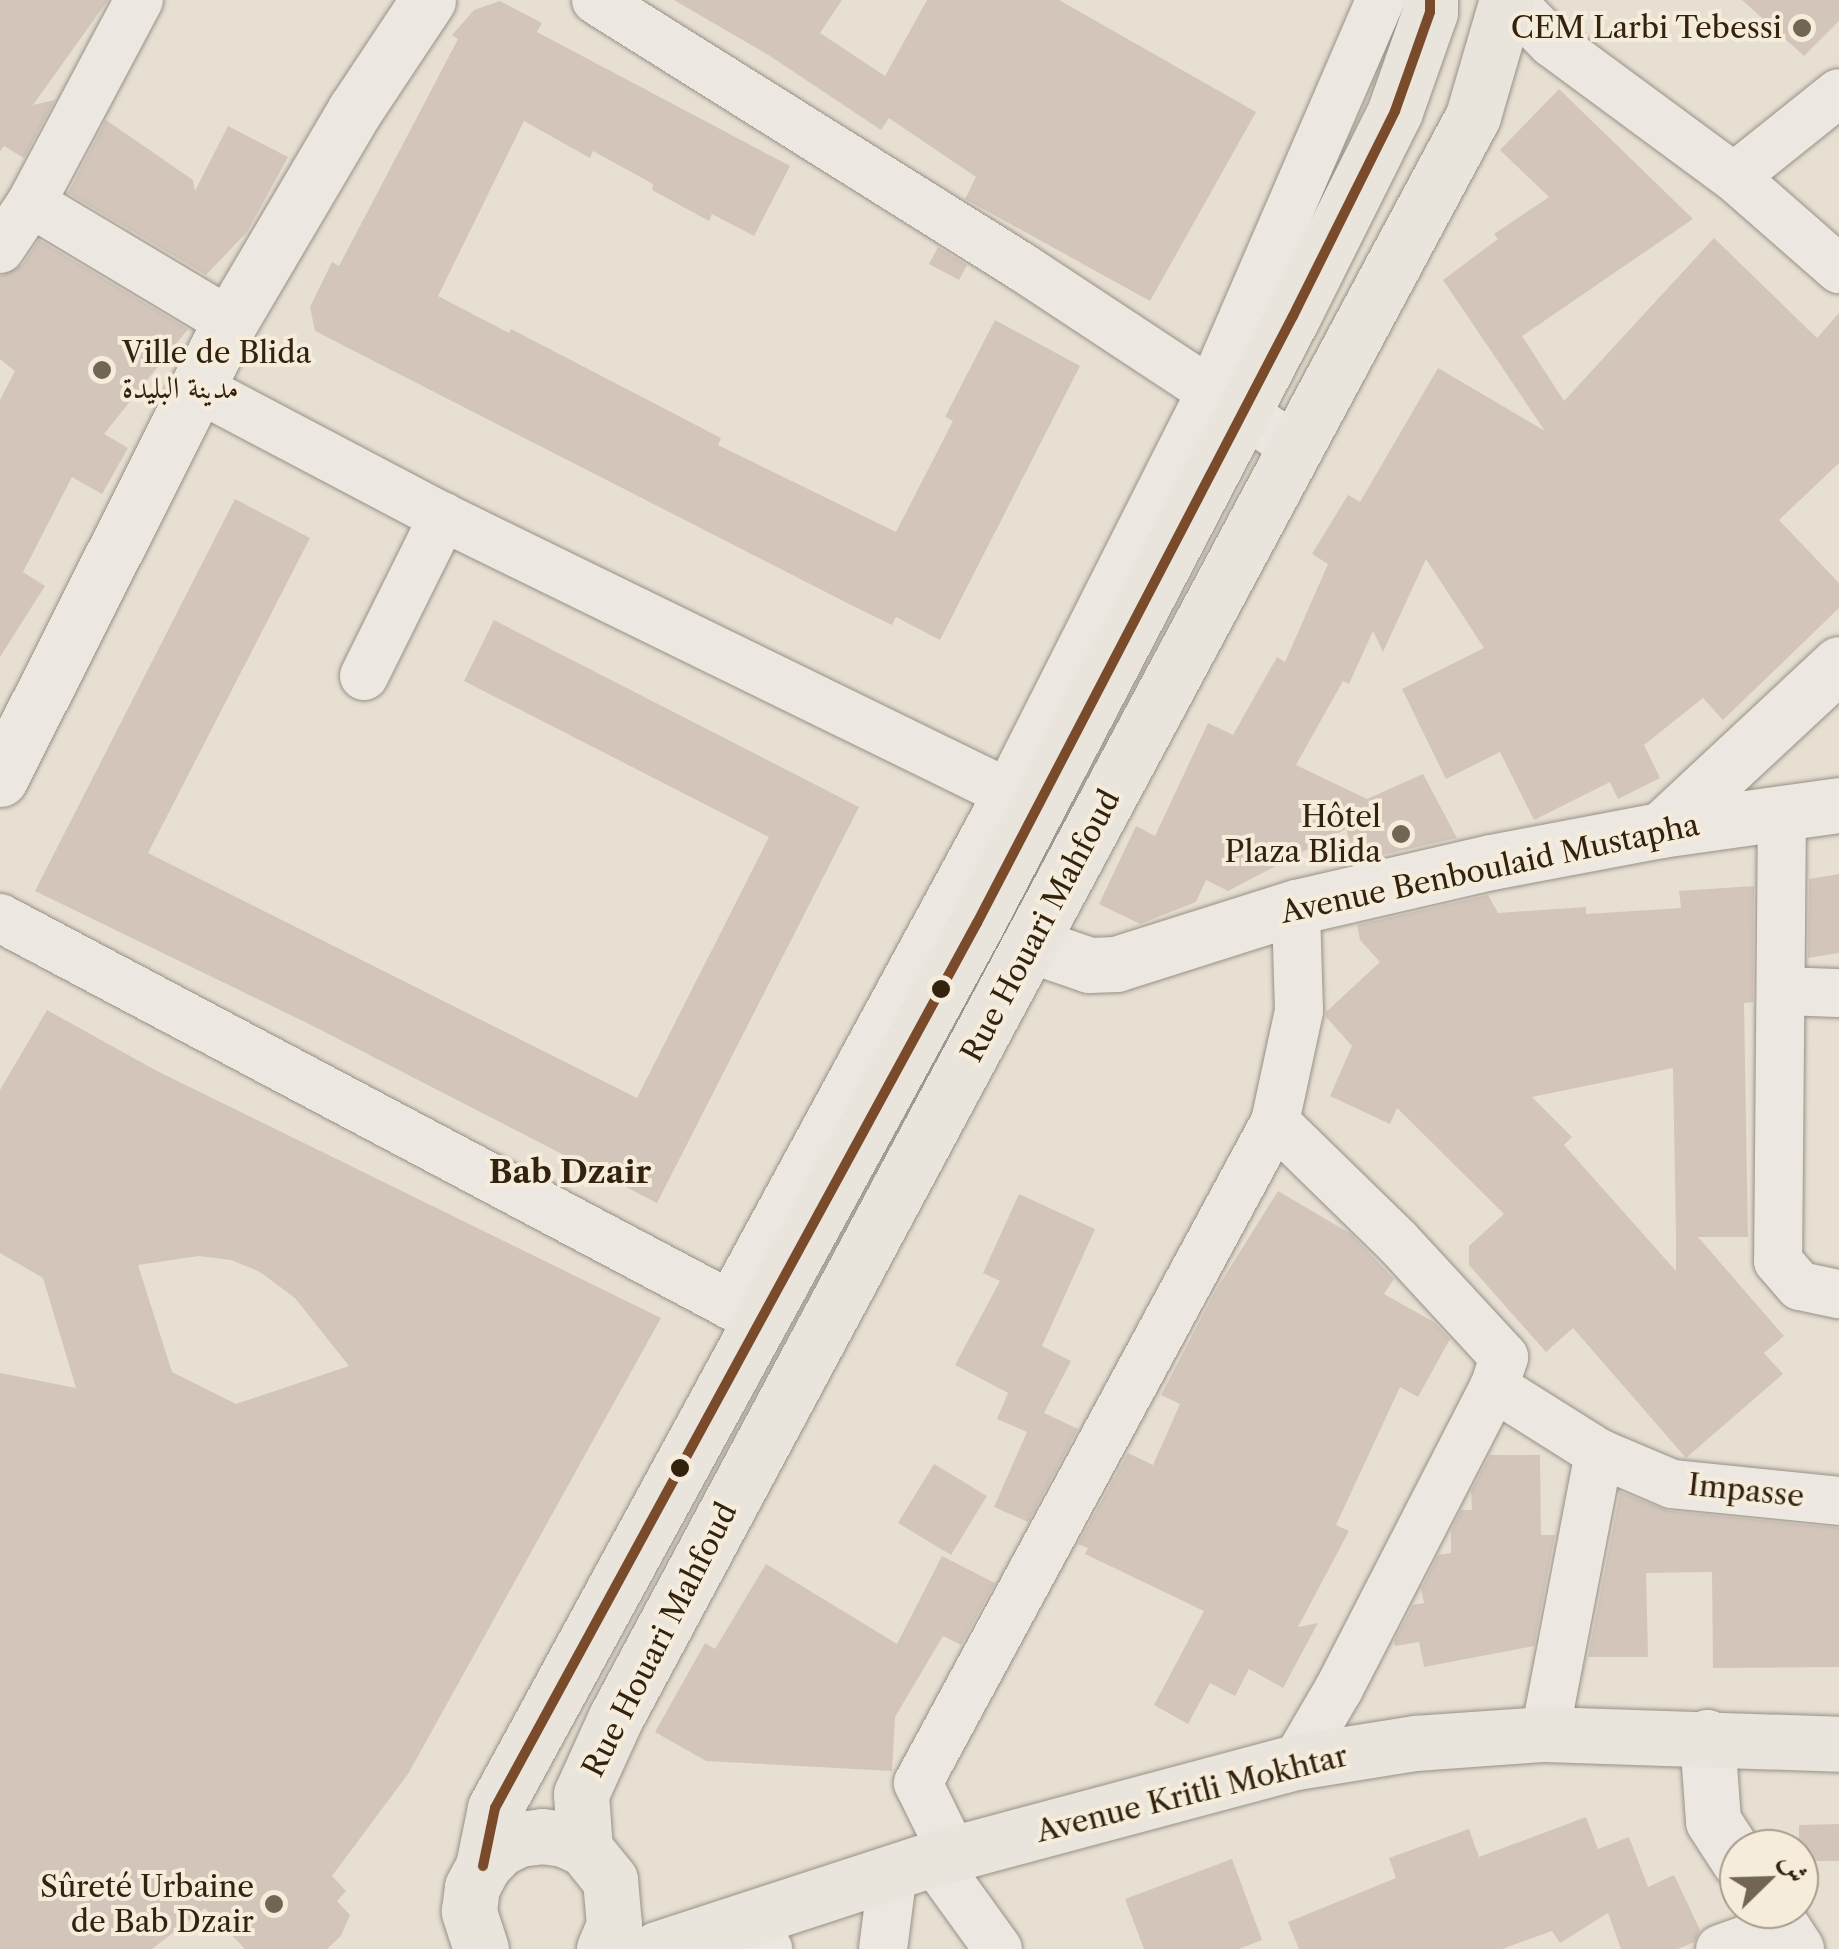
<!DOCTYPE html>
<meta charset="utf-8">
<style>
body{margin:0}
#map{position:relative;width:1839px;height:1949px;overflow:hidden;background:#e7dfd2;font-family:"Libre Caslon Text",Amiri,serif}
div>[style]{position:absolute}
.building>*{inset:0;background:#d4c5bb}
.roads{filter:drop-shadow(0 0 2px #979187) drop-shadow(0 0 2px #979187)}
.minor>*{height:48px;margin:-24px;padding:0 24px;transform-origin:24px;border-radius:24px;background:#ece8e1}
.tertiary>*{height:55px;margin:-27.5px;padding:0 27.5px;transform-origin:27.5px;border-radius:27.5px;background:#ece8e1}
.secondary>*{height:55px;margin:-27.5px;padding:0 27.5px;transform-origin:27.5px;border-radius:27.5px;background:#ece8e1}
.primary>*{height:55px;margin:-27.5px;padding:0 27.5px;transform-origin:27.5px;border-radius:27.5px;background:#e9e4dc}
.bus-1>*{height:10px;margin:-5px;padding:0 5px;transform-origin:5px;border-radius:5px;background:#7a4b2a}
.dots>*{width:28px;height:28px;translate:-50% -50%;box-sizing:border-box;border:5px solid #f5ecdc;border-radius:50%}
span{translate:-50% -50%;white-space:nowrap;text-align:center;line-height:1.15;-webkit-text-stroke:8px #f5ecdc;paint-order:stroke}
.poi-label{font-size:30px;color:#33230e}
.right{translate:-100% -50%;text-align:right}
.left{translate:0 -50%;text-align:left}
.street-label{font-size:30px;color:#33230e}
.neighbourhood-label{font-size:32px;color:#33230e;font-weight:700}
.north{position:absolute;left:1719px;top:1829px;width:100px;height:100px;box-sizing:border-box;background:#f5ecdc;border:2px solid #a79c8a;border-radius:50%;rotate:67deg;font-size:28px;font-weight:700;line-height:40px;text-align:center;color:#33230e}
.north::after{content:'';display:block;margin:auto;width:35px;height:45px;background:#726553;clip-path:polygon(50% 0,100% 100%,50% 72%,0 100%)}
</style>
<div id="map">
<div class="building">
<i style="clip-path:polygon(0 0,108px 0,33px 105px,55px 100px,24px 158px,4px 146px,0 151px)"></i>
<i style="clip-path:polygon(674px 0,842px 0,820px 33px,885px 76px,927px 0,1059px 0,1256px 112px,1150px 301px,965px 199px,976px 177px,889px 118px,881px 130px,770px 56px)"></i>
<i style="clip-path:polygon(1742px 0,1839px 0,1839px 21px,1804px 56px)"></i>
<i style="clip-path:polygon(500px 1px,542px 23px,537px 32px,790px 166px,754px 236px,712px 214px,709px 221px,652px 190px,653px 184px,593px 151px,590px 158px,524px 121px,438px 296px,509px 333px,511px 329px,721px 438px,718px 445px,896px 532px,953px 421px,945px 417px,995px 320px,1080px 366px,940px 640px,896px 617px,892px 625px,857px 608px,315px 331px,310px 307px,332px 262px,339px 266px,458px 39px,452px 35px,474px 10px)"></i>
<i style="clip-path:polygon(1559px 89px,1693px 219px,1522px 336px,1564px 401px,1714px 238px,1817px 338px,1839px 313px,1839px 463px,1779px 520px,1839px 583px,1839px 608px,1723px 720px,1703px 698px,1644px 745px,1660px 778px,1618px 799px,1610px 782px,1534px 820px,1500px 752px,1446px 779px,1402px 689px,1484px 648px,1426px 559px,1383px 652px,1373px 631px,1349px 684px,1343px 681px,1296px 765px,1367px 799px,1423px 774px,1457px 838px,1356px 861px,1346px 829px,1228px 891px,1206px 880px,1196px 902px,1140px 924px,1099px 904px,1136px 826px,1155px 836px,1208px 723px,1233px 735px,1277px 657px,1285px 662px,1328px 564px,1312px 554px,1348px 495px,1360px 502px,1438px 368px,1545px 431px,1443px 280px,1498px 239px,1494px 234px,1549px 197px,1500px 150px)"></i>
<i style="clip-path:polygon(106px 120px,193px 180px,195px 191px,228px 126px,288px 157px,247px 232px,206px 275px,68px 193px)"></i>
<i style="clip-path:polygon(39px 240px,188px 329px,104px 434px,128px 448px,102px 494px,72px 477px,23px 572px,45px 586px,0 657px,0 400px,15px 371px,0 359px,0 276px,22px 265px)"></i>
<i style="clip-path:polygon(938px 247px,967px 265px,959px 280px,929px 264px)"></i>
<i style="clip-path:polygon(235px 499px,310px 538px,148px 853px,637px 1098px,769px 837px,464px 681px,494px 620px,859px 807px,657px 1203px,313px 1026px,35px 891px)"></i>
<i style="clip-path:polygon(1839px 874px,1839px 953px,1808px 958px,1809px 879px)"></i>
<i style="clip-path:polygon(evenodd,1754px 886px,1753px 1002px,1744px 1003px,1748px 1237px,1698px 1237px,1784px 1336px,1764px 1353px,1783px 1374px,1686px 1458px,1573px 1328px,1546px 1352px,1469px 1265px,1469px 1246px,1504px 1214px,1397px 1108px,1390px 1124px,1330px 1096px,1352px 1046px,1326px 1017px,1326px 1012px,1380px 962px,1360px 940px,1357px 925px,1488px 895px,1498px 913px,1586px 907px,1586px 914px,1681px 908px,1679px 891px,1754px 886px,1673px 1068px,1676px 1238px,1676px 1271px,1564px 1145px,1572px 1137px,1532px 1097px,1673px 1068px)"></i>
<i style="clip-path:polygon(evenodd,47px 1010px,157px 1071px,661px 1318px,408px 1774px,332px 1876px,346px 1891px,337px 1901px,350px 1915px,341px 1936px,327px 1949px,245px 1949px,205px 1908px,152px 1949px,0 1949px,0 1373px,76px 1388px,43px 1278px,0 1253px,0 1090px,47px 1010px,199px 1256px,231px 1260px,260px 1272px,295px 1298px,349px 1366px,236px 1404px,172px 1372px,138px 1265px,199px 1256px)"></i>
<i style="clip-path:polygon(1278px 1191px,1351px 1234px,1394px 1279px,1384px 1294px,1434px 1322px,1450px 1339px,1418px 1397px,1400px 1387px,1336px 1525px,1349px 1531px,1298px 1627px,1318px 1623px,1283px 1688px,1249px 1669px,1235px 1696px,1210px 1683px,1188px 1724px,1154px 1705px,1204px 1611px,1085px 1554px,1088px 1548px,1078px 1544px,1128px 1453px,1153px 1465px,1180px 1404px,1161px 1395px,1216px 1290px)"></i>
<i style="clip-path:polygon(1019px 1194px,1095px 1229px,1042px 1346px,1071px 1361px,1044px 1413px,1078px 1429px,1028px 1522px,994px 1507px,1027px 1432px,997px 1419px,1008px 1393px,955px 1365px,1000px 1281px,983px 1273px)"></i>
<i style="clip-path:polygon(1490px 1455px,1540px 1455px,1541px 1535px,1555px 1535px,1534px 1646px,1424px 1667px,1419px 1642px,1395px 1646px,1394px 1641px,1413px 1605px,1424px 1603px,1421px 1589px,1438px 1555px,1451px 1553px,1451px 1531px,1461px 1510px,1472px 1510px,1471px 1491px)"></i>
<i style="clip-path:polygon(934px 1464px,987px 1496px,951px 1555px,898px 1523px)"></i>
<i style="clip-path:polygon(1620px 1492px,1669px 1511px,1839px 1528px,1839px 1667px,1713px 1668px,1712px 1572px,1646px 1573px,1648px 1657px,1588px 1657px)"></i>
<i style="clip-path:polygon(942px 1556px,995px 1583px,961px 1645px,943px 1636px,895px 1717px,892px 1771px,706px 1761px,655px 1732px,705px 1643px,715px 1649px,766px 1564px,897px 1644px)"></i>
<i style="clip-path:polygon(1586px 1817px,1598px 1849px,1629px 1837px,1648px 1887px,1674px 1875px,1700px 1930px,1694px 1942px,1678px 1949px,1621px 1949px,1608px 1913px,1560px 1943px,1552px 1931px,1502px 1949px,1299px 1949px,1288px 1922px,1396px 1878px,1389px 1858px,1469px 1829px,1479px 1857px)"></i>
<i style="clip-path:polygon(1839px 1824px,1839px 1861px,1799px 1861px,1799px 1825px)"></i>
<i style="clip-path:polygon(1232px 1859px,1262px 1940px,1239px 1949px,1144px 1949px,1125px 1899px)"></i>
</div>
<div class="roads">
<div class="minor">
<i style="left:596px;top:0;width:503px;rotate:32.08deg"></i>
<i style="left:1022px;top:267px;width:328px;rotate:33.4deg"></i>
<i style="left:1510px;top:0;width:60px;rotate:45.7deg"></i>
<i style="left:1552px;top:43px;width:226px;rotate:36.4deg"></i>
<i style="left:1734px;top:177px;width:140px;rotate:41.2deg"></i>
<i style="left:1734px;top:177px;width:134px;rotate:-38.7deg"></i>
<i style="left:31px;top:203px;width:232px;rotate:30.9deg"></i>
<i style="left:0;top:249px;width:55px;rotate:-56deg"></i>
<i style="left:31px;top:203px;width:230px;rotate:-62deg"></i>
<i style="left:196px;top:387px;width:279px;rotate:27.8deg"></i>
<i style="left:443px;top:517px;width:629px;rotate:26.04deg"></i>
<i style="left:364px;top:676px;width:178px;rotate:-63.6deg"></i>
<i style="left:1782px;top:811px;width:450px;rotate:90.5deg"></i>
<i style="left:1778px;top:1261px;width:33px;rotate:49deg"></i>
<i style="left:1800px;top:1286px;width:40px;rotate:12deg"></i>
<i style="left:0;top:918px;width:857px;rotate:27.91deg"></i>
<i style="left:1784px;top:991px;width:55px;rotate:2.1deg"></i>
<i style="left:1275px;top:1122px;width:170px;rotate:44.3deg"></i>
<i style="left:1397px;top:1241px;width:158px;rotate:47.3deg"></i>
<i style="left:1504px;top:1357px;width:32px;rotate:108deg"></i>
<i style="left:1494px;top:1387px;width:341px;rotate:117.2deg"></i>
<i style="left:1338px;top:1690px;width:83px;rotate:120.3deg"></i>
<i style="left:730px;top:1305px;width:583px;rotate:-61.5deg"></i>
<i style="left:1008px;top:793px;width:453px;rotate:-63.2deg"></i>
<i style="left:1212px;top:389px;width:424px;rotate:-66.6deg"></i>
<i style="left:1494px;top:1387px;width:124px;rotate:32.2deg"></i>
<i style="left:1599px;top:1453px;width:286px;rotate:100.9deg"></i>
<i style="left:1599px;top:1453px;width:79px;rotate:23deg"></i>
<i style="left:1672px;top:1484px;width:168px;rotate:5.8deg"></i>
<i style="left:953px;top:1854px;width:79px;rotate:-116.2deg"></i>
<i style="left:918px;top:1783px;width:751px;rotate:-61.63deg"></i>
<i style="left:1275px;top:1122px;width:114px;rotate:-77.8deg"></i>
<i style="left:1299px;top:1011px;width:104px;rotate:-91.7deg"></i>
<i style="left:933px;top:1859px;width:111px;rotate:54.2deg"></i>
<i style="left:703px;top:1934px;width:67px;rotate:13deg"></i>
<i style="left:883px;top:1949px;width:78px;rotate:-82.6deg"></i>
<i style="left:1720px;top:1949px;width:66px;rotate:-19.5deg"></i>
</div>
<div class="tertiary">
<i style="left:0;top:779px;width:512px;rotate:-63.28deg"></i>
<i style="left:230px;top:322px;width:246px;rotate:-59.5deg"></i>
<i style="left:355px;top:110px;width:132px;rotate:-56.4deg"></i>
<i style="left:1661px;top:830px;width:243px;rotate:-43deg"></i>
</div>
<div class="secondary">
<i style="left:1031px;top:945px;width:61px;rotate:19deg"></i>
<i style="left:1089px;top:965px;width:27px;rotate:-2deg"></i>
<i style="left:1116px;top:964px;width:189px;rotate:-17.6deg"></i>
<i style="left:1296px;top:907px;width:200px;rotate:-13deg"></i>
<i style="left:1491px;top:862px;width:173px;rotate:-10.7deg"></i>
<i style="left:1661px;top:830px;width:180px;rotate:-8deg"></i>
<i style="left:1707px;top:1737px;width:84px;rotate:85.9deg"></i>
<i style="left:1713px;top:1821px;width:48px;rotate:57deg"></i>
<i style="left:1770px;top:1909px;width:48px;rotate:57deg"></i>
</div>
<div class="primary">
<i style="left:585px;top:1849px;width:55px;rotate:-94.2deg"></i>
<i style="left:581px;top:1794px;width:82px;rotate:-65.6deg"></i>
<i style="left:615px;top:1719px;width:1818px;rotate:-61.84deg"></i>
<i style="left:1473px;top:116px;width:121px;rotate:-73.7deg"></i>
<i style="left:483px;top:1866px;width:59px;rotate:-78.3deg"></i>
<i style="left:495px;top:1808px;width:1008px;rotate:-61.43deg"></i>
<i style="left:977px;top:923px;width:684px;rotate:-62.5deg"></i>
<i style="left:1293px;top:316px;width:229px;rotate:-63.5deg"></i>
<i style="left:1395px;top:111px;width:105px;rotate:-70.5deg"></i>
<i style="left:1430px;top:12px;width:12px;rotate:-90deg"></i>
<i style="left:481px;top:1949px;width:40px;rotate:-108deg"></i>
<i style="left:469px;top:1911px;width:24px;rotate:-83deg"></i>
<i style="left:472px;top:1887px;width:24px;rotate:-62deg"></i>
<i style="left:483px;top:1866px;width:23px;rotate:-47deg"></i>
<i style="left:499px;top:1849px;width:22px;rotate:-27deg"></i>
<i style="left:519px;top:1839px;width:23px;rotate:-7deg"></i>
<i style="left:542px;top:1836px;width:22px;rotate:8deg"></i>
<i style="left:564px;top:1839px;width:23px;rotate:25deg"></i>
<i style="left:585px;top:1849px;width:40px;rotate:51deg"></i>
<i style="left:610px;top:1880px;width:45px;rotate:84.9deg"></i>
<i style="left:614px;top:1925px;width:26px;rotate:113deg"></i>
<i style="left:657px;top:1949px;width:290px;rotate:-18.1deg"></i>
<i style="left:933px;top:1859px;width:376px;rotate:-15deg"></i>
<i style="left:1296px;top:1762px;width:121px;rotate:-9.1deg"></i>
<i style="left:1415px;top:1743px;width:130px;rotate:-4deg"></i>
<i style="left:1545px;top:1734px;width:294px;rotate:1.9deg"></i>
</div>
</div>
<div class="bus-1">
<i style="left:483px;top:1866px;width:59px;rotate:-78.3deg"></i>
<i style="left:495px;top:1808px;width:1008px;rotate:-61.43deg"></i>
<i style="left:977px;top:923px;width:684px;rotate:-62.5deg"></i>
<i style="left:1293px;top:316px;width:229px;rotate:-63.5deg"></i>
<i style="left:1395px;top:111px;width:105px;rotate:-70.5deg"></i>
<i style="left:1430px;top:12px;width:12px;rotate:-90deg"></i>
</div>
<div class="dots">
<i style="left:1802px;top:28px;background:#726553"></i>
<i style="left:102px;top:370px;background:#726553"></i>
<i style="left:1401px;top:834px;background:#726553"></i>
<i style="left:941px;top:989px;background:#33230e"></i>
<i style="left:680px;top:1468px;background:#33230e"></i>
<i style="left:274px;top:1904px;background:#726553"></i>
</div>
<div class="poi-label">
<span class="right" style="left:1782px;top:28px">CEM Larbi Tebessi</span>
<span class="left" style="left:122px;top:370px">Ville de Blida<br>مدينة البليدة</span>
<span class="right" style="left:1381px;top:834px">Hôtel<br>Plaza Blida</span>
<span class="right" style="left:254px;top:1904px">Sûreté Urbaine<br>de Bab Dzair</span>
</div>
<div class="street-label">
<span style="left:1490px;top:869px;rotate:-12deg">Avenue Benboulaid Mustapha</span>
<span style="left:1041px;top:926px;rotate:-62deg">Rue Houari Mahfoud</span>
<span style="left:1746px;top:1491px;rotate:6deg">Impasse</span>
<span style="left:660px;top:1640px;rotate:-63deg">Rue Houari Mahfoud</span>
<span style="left:1192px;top:1794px;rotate:-14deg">Avenue Kritli Mokhtar</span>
</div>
<div class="neighbourhood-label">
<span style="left:570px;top:1172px">Bab Dzair</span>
</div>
<div class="north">ش</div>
</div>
